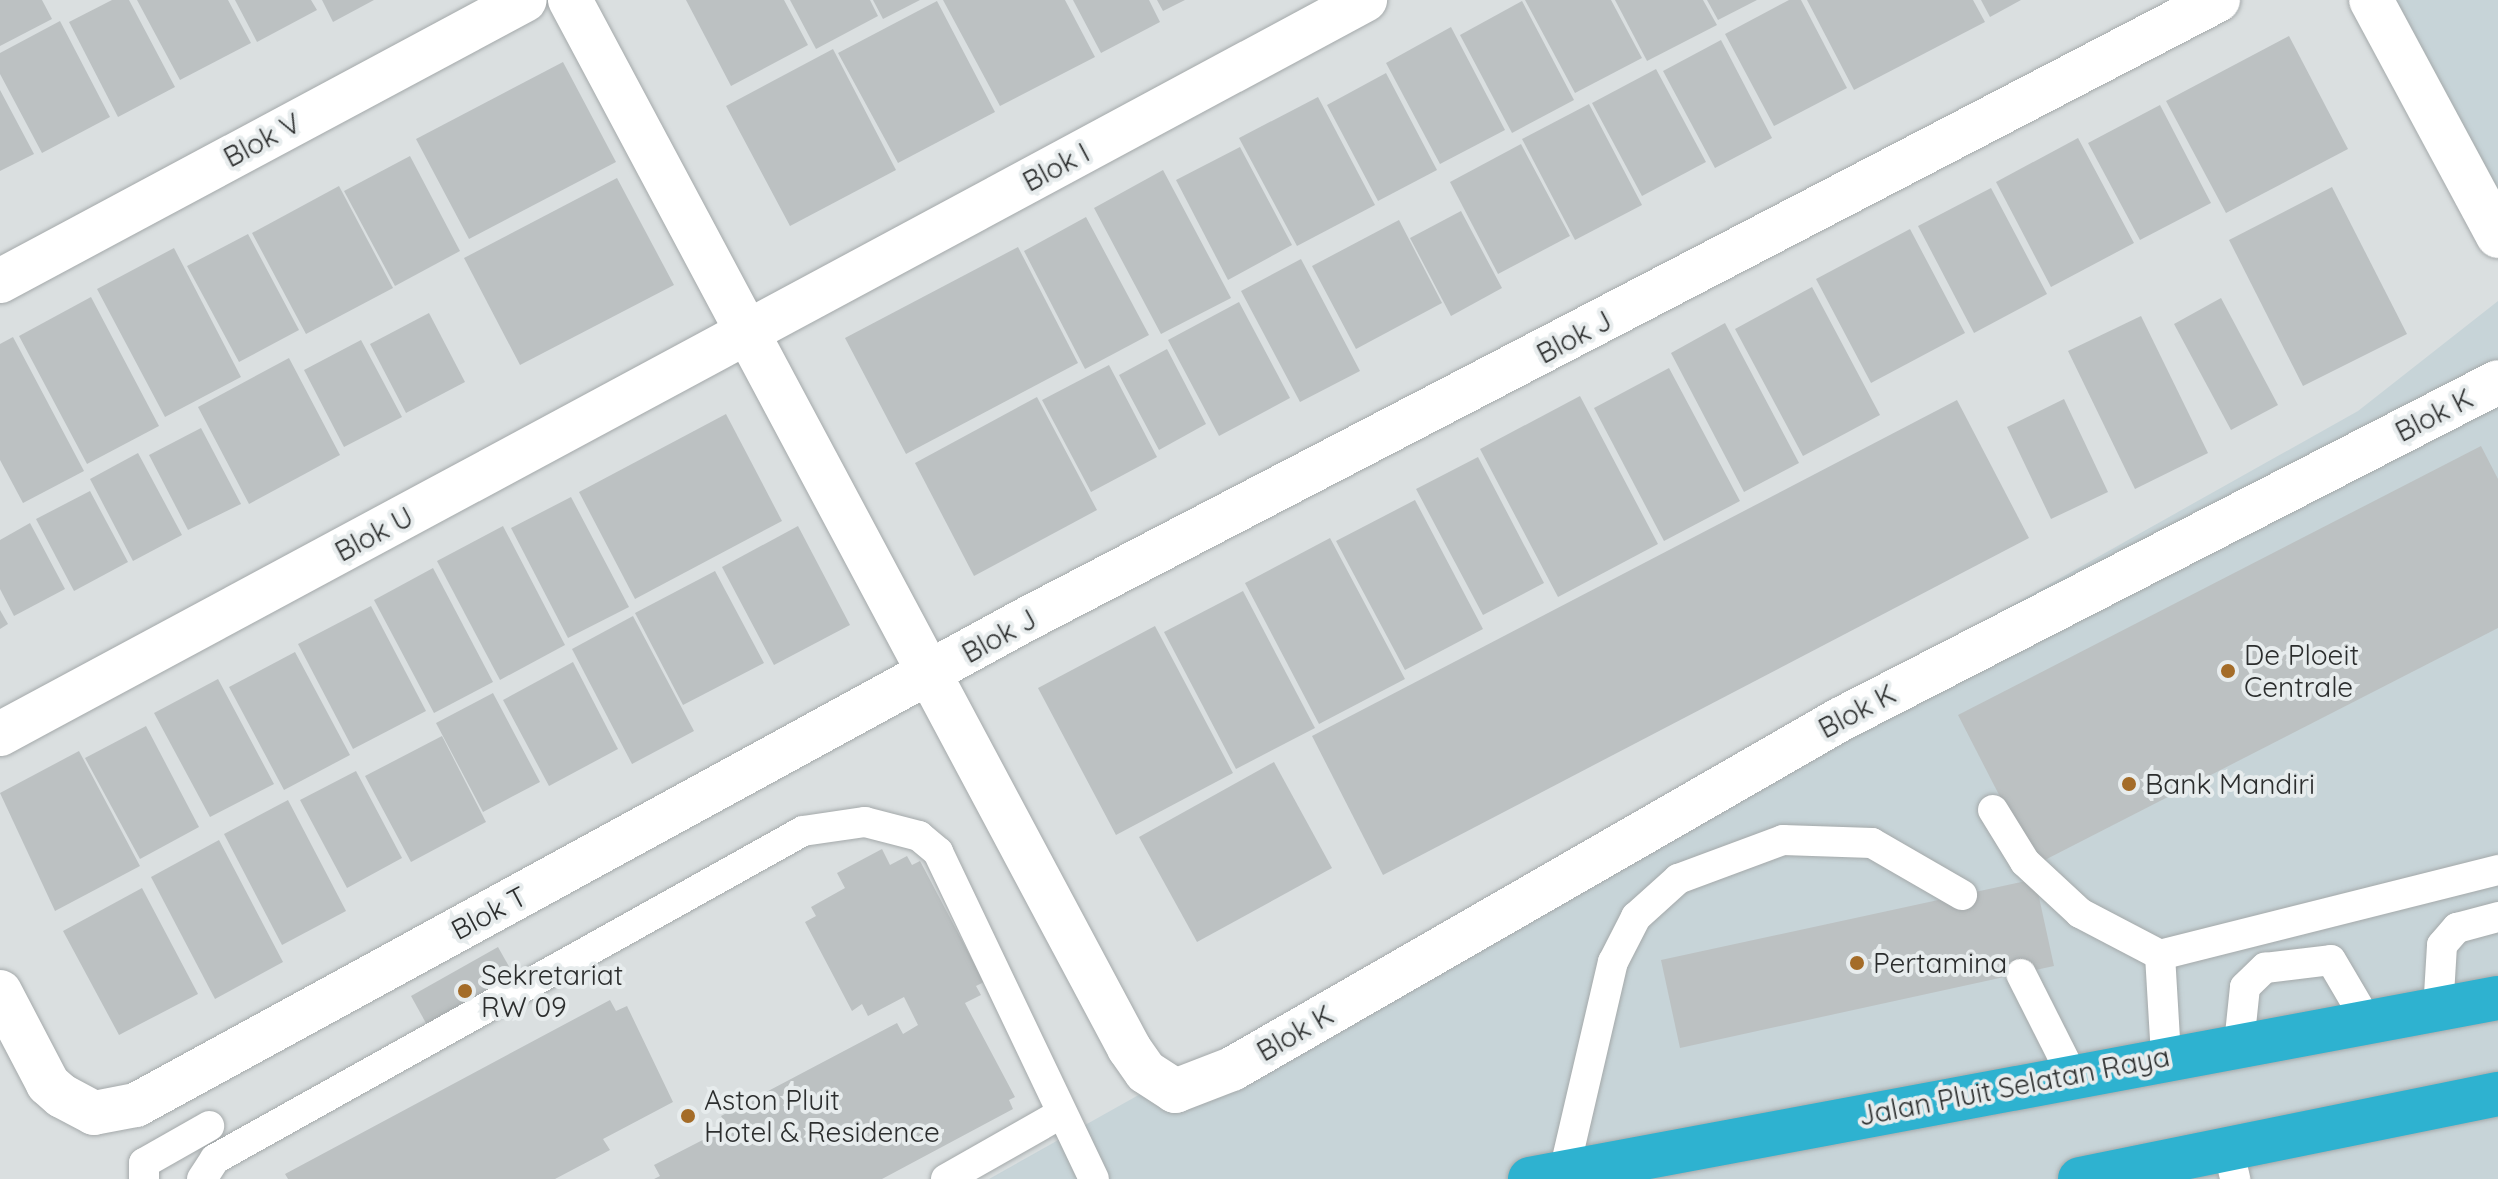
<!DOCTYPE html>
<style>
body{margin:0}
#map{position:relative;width:2498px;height:1179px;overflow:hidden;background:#dadfe0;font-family:Quicksand,sans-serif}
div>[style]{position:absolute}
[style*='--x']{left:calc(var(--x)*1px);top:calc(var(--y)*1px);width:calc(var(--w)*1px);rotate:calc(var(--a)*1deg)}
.built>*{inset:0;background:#c7d4d8}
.building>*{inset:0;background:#bcc1c2}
.roads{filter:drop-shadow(0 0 2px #a4a9aa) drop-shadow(0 0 2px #a4a9aa)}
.lane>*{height:30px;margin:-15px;padding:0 15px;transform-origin:15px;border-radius:15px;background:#fff}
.street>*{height:44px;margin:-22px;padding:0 22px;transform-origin:22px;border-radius:22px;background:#fff}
.highway>*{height:44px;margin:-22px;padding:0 22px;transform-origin:22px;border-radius:22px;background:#2eb2d0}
.dots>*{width:22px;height:22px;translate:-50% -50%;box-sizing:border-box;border:4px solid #e7eced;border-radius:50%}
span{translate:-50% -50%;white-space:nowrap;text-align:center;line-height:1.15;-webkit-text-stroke:8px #e7eced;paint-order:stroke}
.street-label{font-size:28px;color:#2c2e2e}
.poi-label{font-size:28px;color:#2c2e2e}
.left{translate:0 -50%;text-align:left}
</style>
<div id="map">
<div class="built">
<div style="clip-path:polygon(2361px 0,2498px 0,2498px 257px)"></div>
<div style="clip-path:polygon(2498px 301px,2498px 1179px,989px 1179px,2358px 411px)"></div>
</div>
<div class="building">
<div style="clip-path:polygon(0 0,42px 0,52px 19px,0 46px)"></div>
<div style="clip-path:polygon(112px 0,129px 0,175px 87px,118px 117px,69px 22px)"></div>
<div style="clip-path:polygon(137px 0,228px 0,251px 43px,180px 80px)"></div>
<div style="clip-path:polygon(235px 0,311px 0,317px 10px,257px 42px)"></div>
<div style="clip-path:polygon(322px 0,374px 0,333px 22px)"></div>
<div style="clip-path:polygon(686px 0,784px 0,808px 45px,731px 86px)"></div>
<div style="clip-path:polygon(790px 0,870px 0,878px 16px,816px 49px)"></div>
<div style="clip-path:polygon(873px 0,920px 0,883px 19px)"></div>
<div style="clip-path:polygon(943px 0,1065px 0,1095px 57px,1000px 106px)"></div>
<div style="clip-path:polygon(1073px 0,1149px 0,1160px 22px,1101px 53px)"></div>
<div style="clip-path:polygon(1157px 0,1185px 0,1163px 11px)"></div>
<div style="clip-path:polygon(1525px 0,1611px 0,1642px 58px,1575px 93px)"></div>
<div style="clip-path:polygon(1615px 0,1703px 0,1717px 25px,1647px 61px)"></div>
<div style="clip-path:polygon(1707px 0,1757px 0,1718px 20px)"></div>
<div style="clip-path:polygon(1789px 0,1801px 0,1847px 88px,1774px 126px,1725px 34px)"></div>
<div style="clip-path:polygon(1807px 0,1973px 0,1985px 22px,1854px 90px)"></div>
<div style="clip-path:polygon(1981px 0,2021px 0,1990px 17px)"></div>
<div style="clip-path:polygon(937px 1px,995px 112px,898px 163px,838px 53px)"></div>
<div style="clip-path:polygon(1522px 1px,1574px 100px,1512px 133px,1460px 35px)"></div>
<div style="clip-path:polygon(60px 21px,110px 117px,42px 153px,0 74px,0 53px)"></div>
<div style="clip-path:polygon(1451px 27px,1505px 130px,1440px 164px,1386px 63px)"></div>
<div style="clip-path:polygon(2289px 36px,2348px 149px,2226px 213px,2166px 101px)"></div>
<div style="clip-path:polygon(1721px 40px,1772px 138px,1715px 168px,1663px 71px)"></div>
<div style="clip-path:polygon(833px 49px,896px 170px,790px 226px,726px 106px)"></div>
<div style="clip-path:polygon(563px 62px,616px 162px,469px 239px,416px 139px)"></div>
<div style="clip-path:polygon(1656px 69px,1706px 162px,1642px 196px,1592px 103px)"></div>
<div style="clip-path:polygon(1386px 73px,1437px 170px,1378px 201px,1327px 105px)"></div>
<div style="clip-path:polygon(0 90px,34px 154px,0 171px)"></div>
<div style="clip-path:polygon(1318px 97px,1375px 205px,1297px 246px,1239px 138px)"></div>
<div style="clip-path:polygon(1589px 104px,1642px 205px,1575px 240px,1522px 139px)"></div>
<div style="clip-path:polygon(2160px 105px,2211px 203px,2140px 240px,2088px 143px)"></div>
<div style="clip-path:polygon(2078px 138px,2134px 243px,2051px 287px,1996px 182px)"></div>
<div style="clip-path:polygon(1521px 144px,1570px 236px,1498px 274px,1450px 182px)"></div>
<div style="clip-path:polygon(1240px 147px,1292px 245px,1228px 280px,1176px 180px)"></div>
<div style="clip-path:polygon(410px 156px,460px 251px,395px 286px,344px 191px)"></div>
<div style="clip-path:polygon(1163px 170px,1231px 298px,1161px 334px,1094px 208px)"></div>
<div style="clip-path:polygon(617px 178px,674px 285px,520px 365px,464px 258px)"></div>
<div style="clip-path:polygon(339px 186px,393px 288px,306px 334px,252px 233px)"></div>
<div style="clip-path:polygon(2332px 187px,2407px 334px,2303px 386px,2229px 240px)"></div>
<div style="clip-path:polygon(1991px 188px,2047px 294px,1974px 333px,1918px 226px)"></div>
<div style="clip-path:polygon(1461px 211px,1502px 288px,1451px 316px,1410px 238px)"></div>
<div style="clip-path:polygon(1086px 217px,1149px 335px,1085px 369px,1024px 251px)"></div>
<div style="clip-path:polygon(1399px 220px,1442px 303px,1356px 349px,1312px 266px)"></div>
<div style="clip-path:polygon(1910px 229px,1965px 333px,1871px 383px,1816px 279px)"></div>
<div style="clip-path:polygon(248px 234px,299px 330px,239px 362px,187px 266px)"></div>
<div style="clip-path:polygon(1018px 247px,1078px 363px,906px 454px,845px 338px)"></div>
<div style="clip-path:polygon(174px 248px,241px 377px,165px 417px,97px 289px)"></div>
<div style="clip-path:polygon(1301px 259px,1360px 371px,1300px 402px,1241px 291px)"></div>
<div style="clip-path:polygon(1812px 287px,1880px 415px,1803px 456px,1735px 329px)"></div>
<div style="clip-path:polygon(91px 297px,159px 426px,87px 464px,19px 336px)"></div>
<div style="clip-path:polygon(2221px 298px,2278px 405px,2231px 430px,2174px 324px)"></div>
<div style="clip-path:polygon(1239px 302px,1290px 398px,1219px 436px,1168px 340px)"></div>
<div style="clip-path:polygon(429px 313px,465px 382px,406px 413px,370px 344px)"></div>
<div style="clip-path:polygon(2141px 316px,2208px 453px,2135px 489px,2068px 351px)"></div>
<div style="clip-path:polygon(1725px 323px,1799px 463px,1744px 492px,1671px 353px)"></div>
<div style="clip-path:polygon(13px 337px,84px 471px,23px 503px,0 460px,0 344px)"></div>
<div style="clip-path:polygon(361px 340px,402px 417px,344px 447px,304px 370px)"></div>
<div style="clip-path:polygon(1167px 349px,1206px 424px,1159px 450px,1119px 375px)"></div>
<div style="clip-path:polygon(289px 358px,340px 455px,249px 504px,198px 407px)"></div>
<div style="clip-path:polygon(1109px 365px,1157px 457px,1091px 492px,1042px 400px)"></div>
<div style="clip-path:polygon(1669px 368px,1740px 501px,1664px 541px,1594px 408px)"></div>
<div style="clip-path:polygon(1580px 396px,1658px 544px,1558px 597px,1480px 449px)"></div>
<div style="clip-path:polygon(1037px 397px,1097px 510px,974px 576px,915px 463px)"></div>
<div style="clip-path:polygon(2064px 399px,2108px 492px,2051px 519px,2007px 427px)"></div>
<div style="clip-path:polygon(1957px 400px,2029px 538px,1383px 875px,1312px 736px)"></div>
<div style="clip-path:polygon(726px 414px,782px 521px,635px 599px,579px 492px)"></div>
<div style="clip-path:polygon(201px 428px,241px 504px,188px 530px,149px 455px)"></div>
<div style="clip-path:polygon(2481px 446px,2498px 479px,2498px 628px,2035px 865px,1958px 715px)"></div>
<div style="clip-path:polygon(138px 453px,182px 535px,133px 561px,90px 479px)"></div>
<div style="clip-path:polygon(1478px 457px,1544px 583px,1483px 615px,1416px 489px)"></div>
<div style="clip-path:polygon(90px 491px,128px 562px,74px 591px,36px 519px)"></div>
<div style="clip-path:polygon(571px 497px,629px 607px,568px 638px,511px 528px)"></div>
<div style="clip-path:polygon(1415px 500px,1483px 629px,1405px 670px,1336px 541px)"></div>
<div style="clip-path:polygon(30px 523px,65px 589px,14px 616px,0 589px,0 540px)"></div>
<div style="clip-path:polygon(503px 526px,565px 645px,500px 680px,437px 561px)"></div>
<div style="clip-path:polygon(798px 526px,850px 625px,774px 665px,722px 567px)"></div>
<div style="clip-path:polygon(1330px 538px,1405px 679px,1319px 724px,1245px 583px)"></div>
<div style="clip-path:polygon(433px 568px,493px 682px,434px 713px,374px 600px)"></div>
<div style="clip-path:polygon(715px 571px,764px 663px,683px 705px,635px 613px)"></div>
<div style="clip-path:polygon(1243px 591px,1315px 728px,1236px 769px,1164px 632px)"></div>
<div style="clip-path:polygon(371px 606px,426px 711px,353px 749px,298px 644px)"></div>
<div style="clip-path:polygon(0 610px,8px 624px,0 629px)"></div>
<div style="clip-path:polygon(633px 616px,694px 731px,632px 764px,572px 649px)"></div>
<div style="clip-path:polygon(1155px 626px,1233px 773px,1116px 835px,1038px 688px)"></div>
<div style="clip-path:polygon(295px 652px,350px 755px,284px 790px,229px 687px)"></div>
<div style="clip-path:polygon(573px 662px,618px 749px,549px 786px,503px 700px)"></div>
<div style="clip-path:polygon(218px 679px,274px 784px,210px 817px,154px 713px)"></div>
<div style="clip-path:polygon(493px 693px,540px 782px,483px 812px,436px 723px)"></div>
<div style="clip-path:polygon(146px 726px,199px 827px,140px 859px,85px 758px)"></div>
<div style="clip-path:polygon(442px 736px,486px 822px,411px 862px,365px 776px)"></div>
<div style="clip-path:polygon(79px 751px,140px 866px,55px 911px,0 793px)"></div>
<div style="clip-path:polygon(1274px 762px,1332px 868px,1197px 942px,1139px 837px)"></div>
<div style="clip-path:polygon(356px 771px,402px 858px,347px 888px,300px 800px)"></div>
<div style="clip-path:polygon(288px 800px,346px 911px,282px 945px,224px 834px)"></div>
<div style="clip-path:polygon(219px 840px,283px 962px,215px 999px,151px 877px)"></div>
<div style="clip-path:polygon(882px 849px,890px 865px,907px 856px,912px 865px,920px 861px,984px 982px,976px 986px,981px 995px,965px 1003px,1015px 1097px,1009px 1100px,1013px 1109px,882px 1179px,654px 1179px,660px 1176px,654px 1165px,728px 1127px,721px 1116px,897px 1023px,903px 1034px,918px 1025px,904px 997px,868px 1016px,862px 1004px,852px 1011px,805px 922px,816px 916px,811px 907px,845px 888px,837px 873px)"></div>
<div style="clip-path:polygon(2035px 879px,2054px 966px,1680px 1048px,1661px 960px)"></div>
<div style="clip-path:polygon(142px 888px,198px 994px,119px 1035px,63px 931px)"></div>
<div style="clip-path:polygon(498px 947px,520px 986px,432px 1034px,411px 996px)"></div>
<div style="clip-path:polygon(610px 1000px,616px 1011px,627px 1006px,673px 1102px,603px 1139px,610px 1150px,555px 1179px,288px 1179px,285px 1174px)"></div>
</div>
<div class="roads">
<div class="lane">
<div style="--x:1993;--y:810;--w:61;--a:58.4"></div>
<div style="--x:2025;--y:862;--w:75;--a:42.8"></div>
<div style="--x:2080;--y:913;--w:90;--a:27.7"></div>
<div style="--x:2160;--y:955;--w:349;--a:-14.1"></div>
<div style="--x:2160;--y:955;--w:102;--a:86.6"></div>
<div style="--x:2021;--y:974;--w:113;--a:63.2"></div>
<div style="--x:2438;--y:1011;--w:66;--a:-86.5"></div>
<div style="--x:2442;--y:945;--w:23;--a:-49"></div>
<div style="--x:2457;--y:928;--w:42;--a:-15"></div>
<div style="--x:2239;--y:1044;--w:57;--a:-84"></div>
<div style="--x:2245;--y:987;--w:28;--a:-44"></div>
<div style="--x:2265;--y:968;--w:66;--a:-6.9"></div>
<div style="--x:2331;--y:960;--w:73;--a:59.6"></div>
<div style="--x:2229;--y:1152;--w:28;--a:77"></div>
<div style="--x:1564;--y:1172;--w:216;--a:-76.9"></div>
<div style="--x:1613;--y:962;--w:51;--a:-62.9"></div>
<div style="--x:1636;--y:917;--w:57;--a:-42.1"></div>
<div style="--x:1678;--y:879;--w:112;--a:-20.4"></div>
<div style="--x:1783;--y:840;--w:89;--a:1.9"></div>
<div style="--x:1872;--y:843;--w:104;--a:30"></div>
<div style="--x:144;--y:1179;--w:16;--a:-90"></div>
<div style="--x:144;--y:1163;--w:75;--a:-29.6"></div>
<div style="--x:202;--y:1179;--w:24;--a:-57"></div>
<div style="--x:215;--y:1159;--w:673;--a:-29.15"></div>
<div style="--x:803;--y:831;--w:63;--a:-8.3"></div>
<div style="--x:865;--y:822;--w:56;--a:14.5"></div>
<div style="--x:919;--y:836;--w:25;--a:40"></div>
<div style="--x:938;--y:852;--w:362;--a:64.5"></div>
<div style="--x:946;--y:1179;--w:133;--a:-29.6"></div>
</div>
<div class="street">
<div style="--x:570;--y:0;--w:1188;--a:61.92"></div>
<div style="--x:1129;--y:1048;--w:29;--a:55"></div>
<div style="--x:1146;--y:1072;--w:35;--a:33"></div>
<div style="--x:1175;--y:1091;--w:61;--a:-21.1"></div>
<div style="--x:1232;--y:1069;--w:702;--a:-29.89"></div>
<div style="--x:1841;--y:719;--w:738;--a:-27.15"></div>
<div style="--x:2371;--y:0;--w:268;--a:61.7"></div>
<div style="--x:0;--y:281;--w:595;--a:-28.16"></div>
<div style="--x:0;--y:734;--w:1550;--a:-28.27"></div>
<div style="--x:0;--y:992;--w:104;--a:62.4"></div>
<div style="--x:48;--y:1084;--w:18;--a:41"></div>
<div style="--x:62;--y:1096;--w:36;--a:28"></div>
<div style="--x:94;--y:1113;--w:43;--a:-10.8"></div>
<div style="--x:136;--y:1105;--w:1008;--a:-28.62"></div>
<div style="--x:1021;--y:622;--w:1349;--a:-27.46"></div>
</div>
<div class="highway">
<div style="--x:1530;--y:1179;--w:985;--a:-10.59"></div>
<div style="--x:2080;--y:1179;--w:427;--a:-11.5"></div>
</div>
</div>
<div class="dots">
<div style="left:2228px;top:671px;background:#a46c28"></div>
<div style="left:2129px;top:784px;background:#a46c28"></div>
<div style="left:1857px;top:963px;background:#a46c28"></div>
<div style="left:465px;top:991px;background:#a46c28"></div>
<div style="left:688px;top:1116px;background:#a46c28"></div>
</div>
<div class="street-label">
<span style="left:262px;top:140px;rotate:-28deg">Blok V</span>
<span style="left:1056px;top:167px;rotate:-28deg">Blok I</span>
<span style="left:1574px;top:337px;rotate:-28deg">Blok J</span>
<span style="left:2434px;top:415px;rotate:-27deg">Blok K</span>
<span style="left:374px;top:534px;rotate:-28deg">Blok U</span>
<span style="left:999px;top:636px;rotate:-29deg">Blok J</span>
<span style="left:1857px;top:711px;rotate:-28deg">Blok K</span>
<span style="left:489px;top:913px;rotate:-28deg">Blok T</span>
<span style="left:1295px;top:1033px;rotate:-30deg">Blok K</span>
<span style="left:2014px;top:1086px;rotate:-11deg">Jalan Pluit Selatan Raya</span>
</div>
<div class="poi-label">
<span class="left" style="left:2244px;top:671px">De Ploeit<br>Centrale</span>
<span class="left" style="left:2145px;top:784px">Bank Mandiri</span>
<span class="left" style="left:1873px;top:963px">Pertamina</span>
<span class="left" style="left:481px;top:991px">Sekretariat<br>RW 09</span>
<span class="left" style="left:704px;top:1116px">Aston Pluit<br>Hotel &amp; Residence</span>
</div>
</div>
